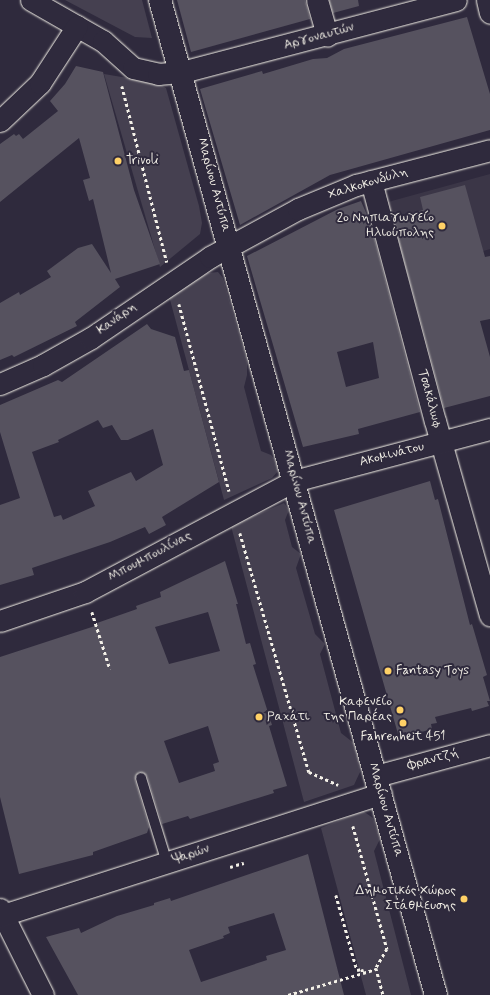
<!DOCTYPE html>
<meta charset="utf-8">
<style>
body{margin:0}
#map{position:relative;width:490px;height:995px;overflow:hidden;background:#2f2a3d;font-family:Mynerve,sans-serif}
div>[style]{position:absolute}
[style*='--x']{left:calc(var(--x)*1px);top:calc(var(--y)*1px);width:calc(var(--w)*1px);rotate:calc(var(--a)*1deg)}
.built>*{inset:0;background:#3b3647}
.green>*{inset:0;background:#454050}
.building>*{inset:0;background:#56525f}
.path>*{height:2.5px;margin-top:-1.25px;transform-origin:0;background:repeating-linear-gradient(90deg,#f4f1e8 0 3px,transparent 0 6px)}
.roads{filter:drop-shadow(0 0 1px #f4f1e8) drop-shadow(0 0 1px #f4f1e8)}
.lane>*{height:10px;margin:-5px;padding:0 5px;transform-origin:5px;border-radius:5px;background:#2f2a3d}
.street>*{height:21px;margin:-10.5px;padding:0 10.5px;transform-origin:10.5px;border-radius:10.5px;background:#2f2a3d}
.secondary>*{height:22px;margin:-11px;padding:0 11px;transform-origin:11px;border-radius:11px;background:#2f2a3d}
.dots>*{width:11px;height:11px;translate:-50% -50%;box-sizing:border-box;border:2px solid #2f2a3d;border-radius:50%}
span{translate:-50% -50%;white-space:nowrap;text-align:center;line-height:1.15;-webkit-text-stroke:4px #2f2a3d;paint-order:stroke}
.street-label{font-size:13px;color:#f4f1e8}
.poi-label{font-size:13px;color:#f4f1e8}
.left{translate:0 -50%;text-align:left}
.right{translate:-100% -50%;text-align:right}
</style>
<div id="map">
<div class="built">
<div style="clip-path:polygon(490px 174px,490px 249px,453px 260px,411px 288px,388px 202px)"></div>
</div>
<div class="green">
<div style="clip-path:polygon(65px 0,142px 0,152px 38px,135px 37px)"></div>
<div style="clip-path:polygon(104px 74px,157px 83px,166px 88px,199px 206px,202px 223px,200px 234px,160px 267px)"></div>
<div style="clip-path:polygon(218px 272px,223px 278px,247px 361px,247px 375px,244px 387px,261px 451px,271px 455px,277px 462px,278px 471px,272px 478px,224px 500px,169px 296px,208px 273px)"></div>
<div style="clip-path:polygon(284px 503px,289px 510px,285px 520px,292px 547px,301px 554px,296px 568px,315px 634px,325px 644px,320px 654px,341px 733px,355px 744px,360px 772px,354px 785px,304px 802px,231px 526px)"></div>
<div style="clip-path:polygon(363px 811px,373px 818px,380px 839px,374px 851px,411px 995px,366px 995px,321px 828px)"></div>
</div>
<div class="building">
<div style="clip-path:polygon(177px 0,305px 0,310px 19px,191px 52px)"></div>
<div style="clip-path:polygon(329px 0,358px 0,359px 6px,333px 13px)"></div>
<div style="clip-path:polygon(467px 17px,490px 94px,490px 130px,330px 175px,240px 225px,200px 89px,262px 71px,263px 74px,313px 59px,327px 58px,344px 49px)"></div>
<div style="clip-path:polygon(76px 66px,103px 72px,134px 190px,160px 264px,115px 279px,120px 287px,75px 322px,77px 326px,14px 357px,12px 355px,0 360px,0 303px,19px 292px,20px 295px,51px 277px,47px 271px,78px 248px,92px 244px,111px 273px,93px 199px,89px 201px,83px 180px,90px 178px,79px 138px,0 202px,0 144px,14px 134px,16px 136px,19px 134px,23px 139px,58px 111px,50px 101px,65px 84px)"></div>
<div style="clip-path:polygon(465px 185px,485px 257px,490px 256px,490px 319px,480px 321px,490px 357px,490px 396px,444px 408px,393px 218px,423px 210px,420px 197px)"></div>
<div style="clip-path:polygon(evenodd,361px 201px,370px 222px,420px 412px,358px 429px,359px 434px,303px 447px,247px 256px,338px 209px,361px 201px,373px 342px,379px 378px,346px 387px,337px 352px,373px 342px)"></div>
<div style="clip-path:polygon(evenodd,147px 324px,151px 329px,175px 337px,184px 371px,189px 370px,219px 482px,162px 517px,166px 525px,149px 534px,145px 527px,110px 542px,32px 568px,34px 575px,0 585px,0 505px,20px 498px,0 432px,0 405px,58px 380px,62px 382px,147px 324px,98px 420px,103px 428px,112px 425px,121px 440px,128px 440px,153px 429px,163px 465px,136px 481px,131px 472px,88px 491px,95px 506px,63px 520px,61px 515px,54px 517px,32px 452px,59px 442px,58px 440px,98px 420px)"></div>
<div style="clip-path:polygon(430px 481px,435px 500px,438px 499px,470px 625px,472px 624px,487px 675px,483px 677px,490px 701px,487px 701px,489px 706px,472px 711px,471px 708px,435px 717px,437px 723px,431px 724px,432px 729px,407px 736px,406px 732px,398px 734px,334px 510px)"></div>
<div style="clip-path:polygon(evenodd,225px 561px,238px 604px,236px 604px,246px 644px,250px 643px,256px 664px,253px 665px,272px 725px,269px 726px,287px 786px,273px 790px,274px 793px,190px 819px,188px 816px,162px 824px,147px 776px,139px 772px,135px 780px,149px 827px,147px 833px,93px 852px,93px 855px,19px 874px,0 797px,0 657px,98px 625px,97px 623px,137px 609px,136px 606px,161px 597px,160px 592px,225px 561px,208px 612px,220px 651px,169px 664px,155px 627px,208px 612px,225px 561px,208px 726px,219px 762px,213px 764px,215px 771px,179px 783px,164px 741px,208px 726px)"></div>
<div style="clip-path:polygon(evenodd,308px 854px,344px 995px,78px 995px,46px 937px,79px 928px,81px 933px,117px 916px,154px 905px,154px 903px,170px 898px,171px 901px,308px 854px,274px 913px,286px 950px,266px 956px,267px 960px,201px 982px,189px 950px,224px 938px,223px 936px,230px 933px,228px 927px,274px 913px)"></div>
</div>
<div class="path">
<div style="--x:122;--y:86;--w:182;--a:75.7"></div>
<div style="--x:179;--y:304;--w:194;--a:75"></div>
<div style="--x:240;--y:533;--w:249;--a:73.9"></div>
<div style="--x:309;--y:772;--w:32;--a:24"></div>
<div style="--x:92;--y:612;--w:60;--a:72.5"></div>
<div style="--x:353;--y:826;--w:128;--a:74.5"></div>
<div style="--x:387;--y:949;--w:22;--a:120"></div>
<div style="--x:376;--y:968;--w:28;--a:75"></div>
<div style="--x:236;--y:865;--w:8;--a:-14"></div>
<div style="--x:230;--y:867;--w:3;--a:-18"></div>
<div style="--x:336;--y:895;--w:78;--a:74.4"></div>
<div style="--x:357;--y:970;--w:5;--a:-11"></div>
<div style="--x:362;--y:969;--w:4;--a:76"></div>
<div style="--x:363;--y:973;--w:14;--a:-17"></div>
<div style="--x:288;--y:995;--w:78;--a:-16.3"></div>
</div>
<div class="roads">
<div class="lane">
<div style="--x:141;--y:778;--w:89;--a:73"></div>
</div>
<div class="street">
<div style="--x:31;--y:0;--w:83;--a:29.7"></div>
<div style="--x:103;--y:41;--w:40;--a:42"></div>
<div style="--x:133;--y:68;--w:26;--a:13"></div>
<div style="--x:158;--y:74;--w:24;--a:-5"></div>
<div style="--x:182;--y:72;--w:283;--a:-14.7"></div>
<div style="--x:317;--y:0;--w:37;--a:74"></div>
<div style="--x:487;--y:0;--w:13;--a:77"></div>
<div style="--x:0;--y:121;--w:55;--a:-43.5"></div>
<div style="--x:40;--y:83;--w:68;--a:-57"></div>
<div style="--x:371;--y:181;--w:248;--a:75.1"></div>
<div style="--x:435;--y:421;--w:202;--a:74.2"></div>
<div style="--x:0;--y:384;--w:47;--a:-23.8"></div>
<div style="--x:43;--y:365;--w:55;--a:-29.4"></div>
<div style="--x:91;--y:338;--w:144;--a:-34.2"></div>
<div style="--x:210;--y:257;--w:100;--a:-28.6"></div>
<div style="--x:298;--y:209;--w:63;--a:-22.5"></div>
<div style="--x:356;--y:185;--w:138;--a:-14.6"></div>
<div style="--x:0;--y:621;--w:90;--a:-18.8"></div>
<div style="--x:85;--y:592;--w:237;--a:-28"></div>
<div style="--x:294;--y:481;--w:203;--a:-14.9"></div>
<div style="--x:376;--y:776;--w:118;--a:-15.2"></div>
<div style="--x:0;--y:909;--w:96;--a:63.4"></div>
<div style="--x:0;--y:916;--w:400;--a:-17.8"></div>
</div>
<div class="secondary">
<div style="--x:160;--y:0;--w:1033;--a:74.5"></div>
</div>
</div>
<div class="dots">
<div style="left:118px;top:161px;background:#ffd166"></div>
<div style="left:442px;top:226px;background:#ffd166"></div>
<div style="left:388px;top:671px;background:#ffd166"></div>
<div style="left:400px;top:710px;background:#ffd166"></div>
<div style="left:259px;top:717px;background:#ffd166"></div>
<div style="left:403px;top:723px;background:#ffd166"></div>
<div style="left:464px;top:899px;background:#ffd166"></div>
</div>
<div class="street-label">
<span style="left:319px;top:37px;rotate:-15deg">Αργοναυτών</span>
<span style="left:368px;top:184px;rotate:-17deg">Χαλκοκονδύλη</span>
<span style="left:213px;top:185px;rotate:75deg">Μαρίνου Αντύπα</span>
<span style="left:117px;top:319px;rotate:-36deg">Κανάρη</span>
<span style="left:429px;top:399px;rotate:75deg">Τσακάλωφ</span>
<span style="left:392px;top:455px;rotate:-14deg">Ακομινάτου</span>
<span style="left:299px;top:497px;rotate:75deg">Μαρίνου Αντύπα</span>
<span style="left:150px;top:557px;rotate:-28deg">Μπουμπουλίνας</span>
<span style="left:433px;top:760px;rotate:-15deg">Φραντζή</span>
<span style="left:385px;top:810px;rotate:74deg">Μαρίνου Αντύπα</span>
<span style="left:191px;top:855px;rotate:-18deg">Ψαρών</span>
</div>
<div class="poi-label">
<span class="left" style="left:126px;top:161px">Trivoli</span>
<span class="right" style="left:434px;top:226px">2ο Νηπιαγωγείο<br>Ηλιούπολης</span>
<span class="left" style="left:396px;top:671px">Fantasy Toys</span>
<span class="right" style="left:392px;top:710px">Καφενείο<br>της Παρέας</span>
<span class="left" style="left:267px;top:717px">Ραχάτι</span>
<span style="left:403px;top:737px">Fahrenheit 451</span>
<span class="right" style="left:456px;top:899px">Δημοτικός Χώρος<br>Στάθμευσης</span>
</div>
</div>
